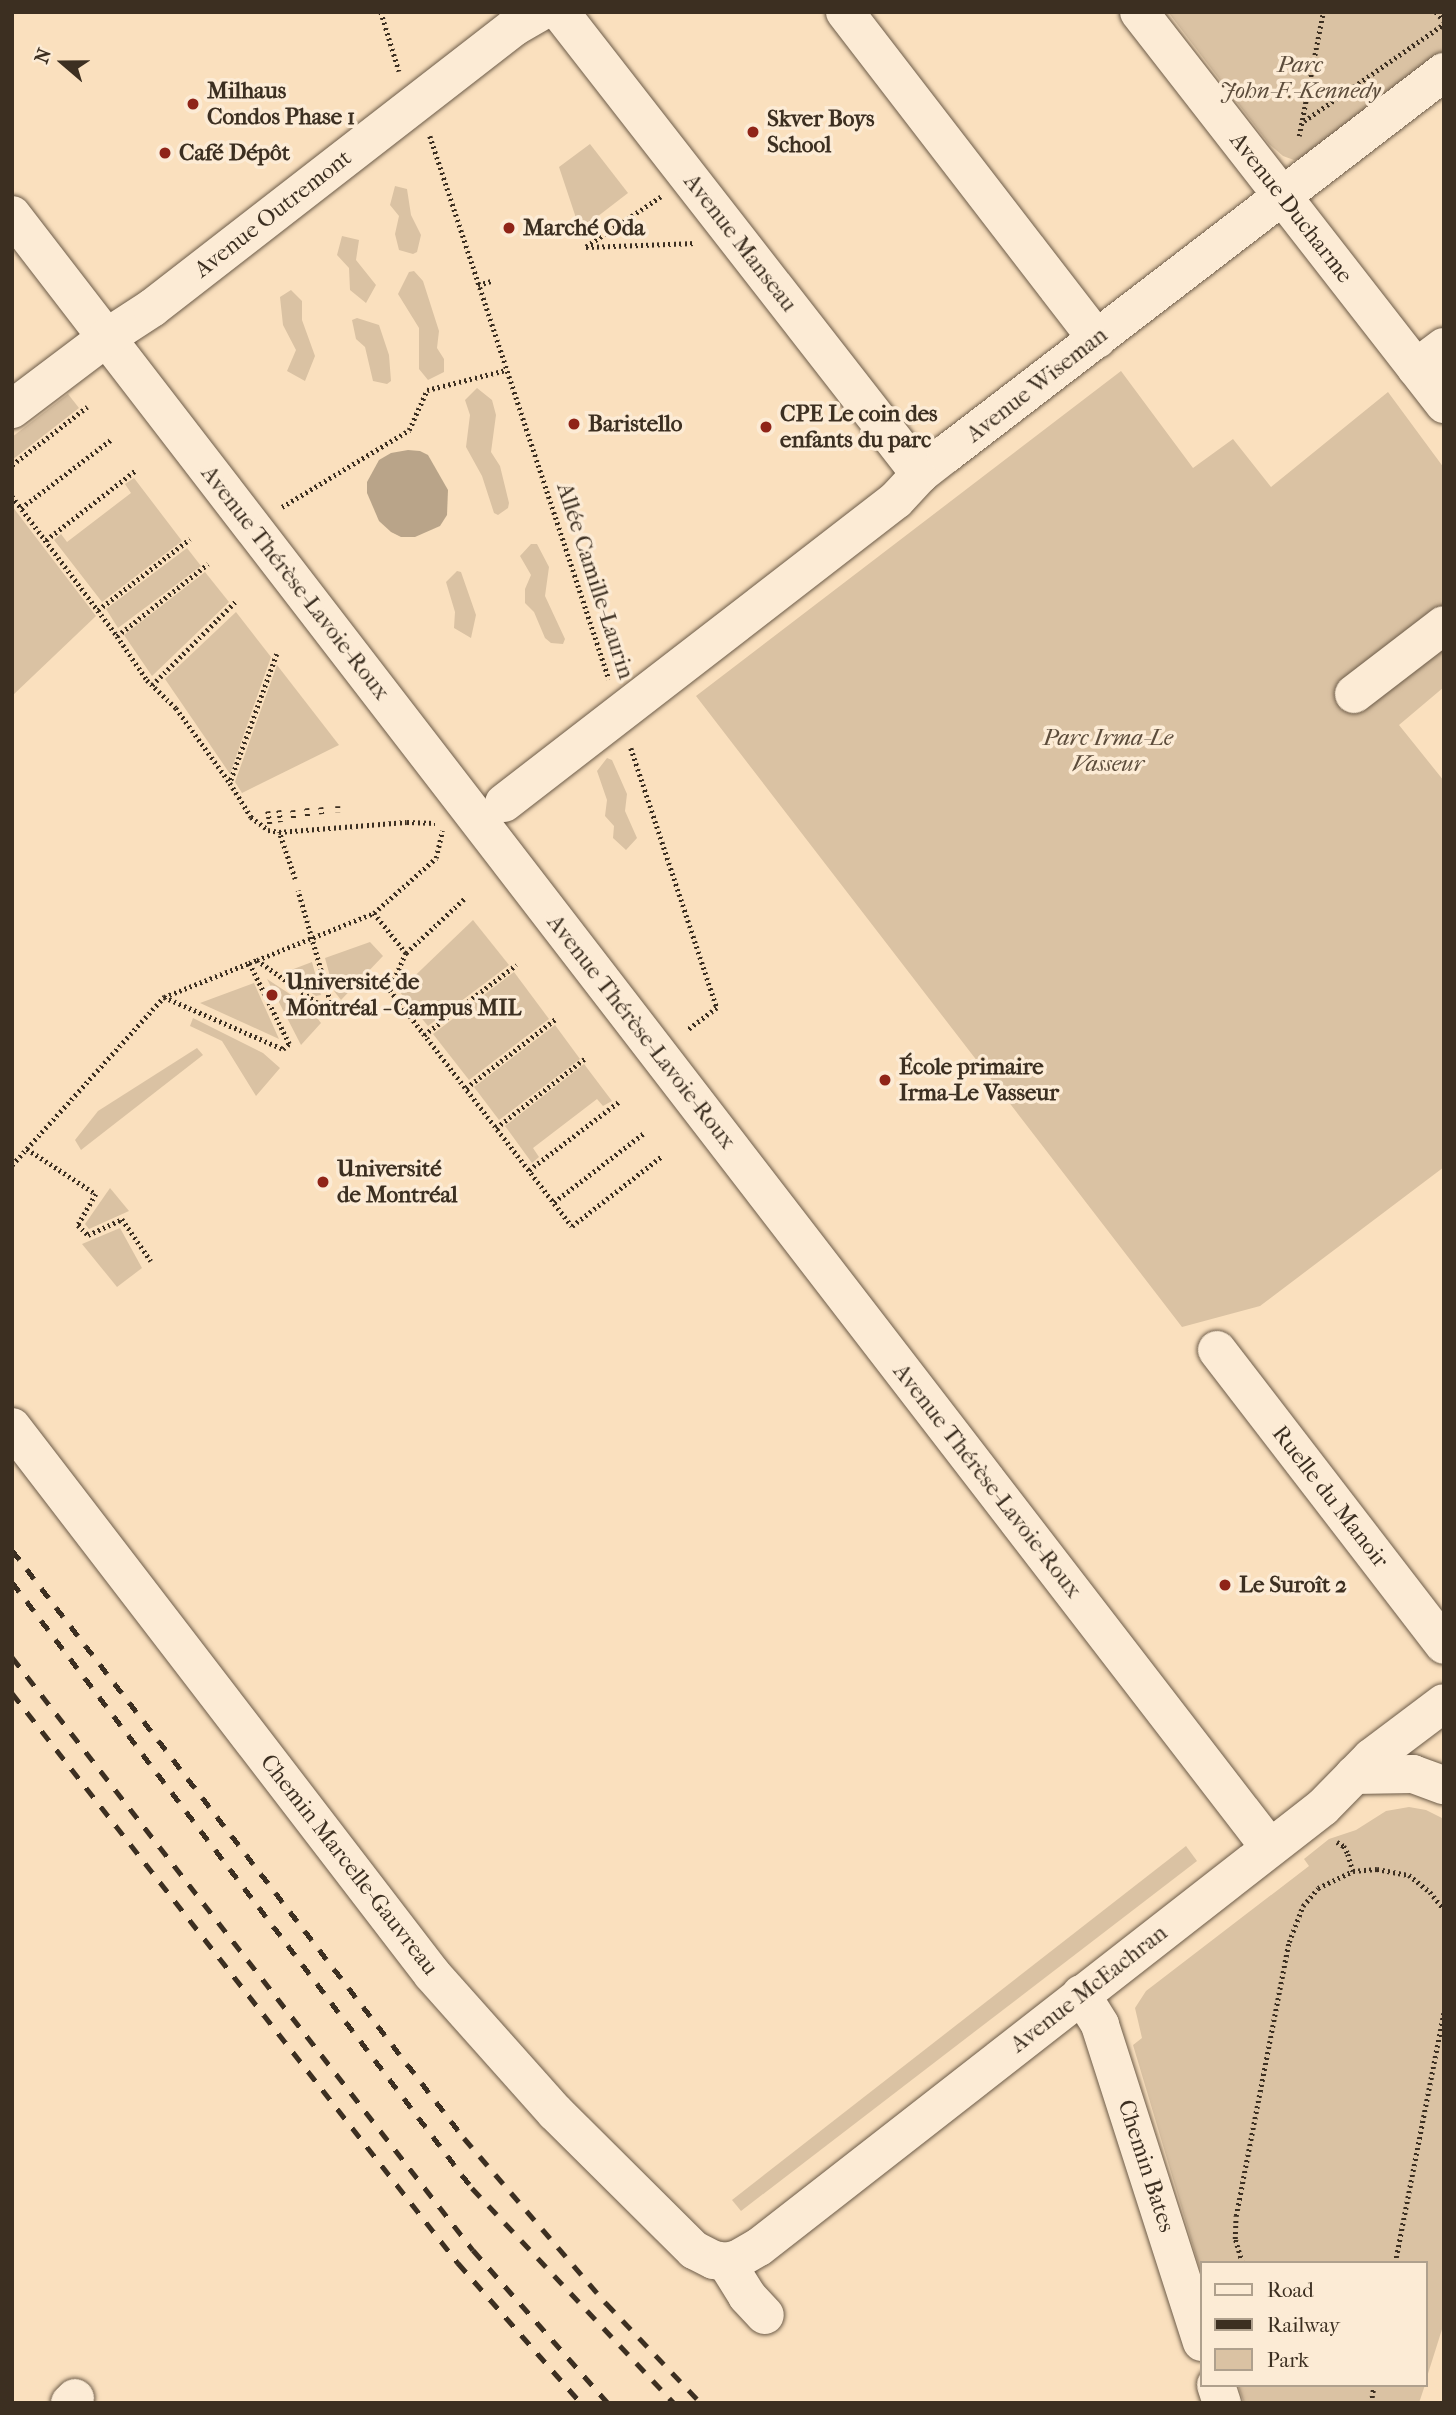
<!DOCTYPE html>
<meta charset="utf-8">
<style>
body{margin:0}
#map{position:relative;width:1456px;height:2415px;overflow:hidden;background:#fae0be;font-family:"IM FELL French Canon",serif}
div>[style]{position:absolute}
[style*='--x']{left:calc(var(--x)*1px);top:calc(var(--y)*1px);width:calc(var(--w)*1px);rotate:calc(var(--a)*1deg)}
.green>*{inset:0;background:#dac2a3}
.water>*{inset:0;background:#b9a489}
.path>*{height:4.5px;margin-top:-2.25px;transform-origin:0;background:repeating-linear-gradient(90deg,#3c2f21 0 2px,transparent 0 5.5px)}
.roads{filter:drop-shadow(0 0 2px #6c5b48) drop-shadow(0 0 2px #6c5b48)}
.minor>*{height:38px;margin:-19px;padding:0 19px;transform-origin:19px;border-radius:19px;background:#fcebd5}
.rail>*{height:5px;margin-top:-2.5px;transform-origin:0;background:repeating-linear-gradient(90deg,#3c2f21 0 12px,transparent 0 24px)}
.dots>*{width:19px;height:19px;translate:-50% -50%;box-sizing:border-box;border:4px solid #fcebd5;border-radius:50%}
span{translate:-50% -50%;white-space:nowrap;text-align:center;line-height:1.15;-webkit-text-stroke:7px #fcebd5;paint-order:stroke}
.park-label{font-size:23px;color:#5c4c3b;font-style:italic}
.poi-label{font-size:23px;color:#3c2f21;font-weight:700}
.left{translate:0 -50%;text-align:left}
.street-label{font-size:23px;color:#3c2f21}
.frame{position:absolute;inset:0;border:14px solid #3c2f21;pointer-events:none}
.legend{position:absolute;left:1200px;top:2261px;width:228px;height:126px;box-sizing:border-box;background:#fcebd5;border:2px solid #afa08d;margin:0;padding:9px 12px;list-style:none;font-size:21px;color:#3c2f21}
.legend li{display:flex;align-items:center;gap:14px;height:35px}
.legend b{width:35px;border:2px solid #afa08d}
.north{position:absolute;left:28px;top:28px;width:70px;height:70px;-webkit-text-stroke:5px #fcebd5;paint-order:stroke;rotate:290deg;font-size:19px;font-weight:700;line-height:28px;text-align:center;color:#3c2f21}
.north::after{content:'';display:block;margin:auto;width:24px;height:32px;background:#3c2f21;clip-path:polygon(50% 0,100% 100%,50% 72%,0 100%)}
</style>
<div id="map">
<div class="green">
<div style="clip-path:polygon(1168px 12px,1444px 12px,1444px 51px,1304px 158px,1294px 160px,1283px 156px,1269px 144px)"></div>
<div style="clip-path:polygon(590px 144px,628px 193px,580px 230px,559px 167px)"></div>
<div style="clip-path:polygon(395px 186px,407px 189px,411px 215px,421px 235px,417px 252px,413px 254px,399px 250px,395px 234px,399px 216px,390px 205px)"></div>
<div style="clip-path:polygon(342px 236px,359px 240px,356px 260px,376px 285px,366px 303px,350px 290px,349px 268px,337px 255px)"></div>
<div style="clip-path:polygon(414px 271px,423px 281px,439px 331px,437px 348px,444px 359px,444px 372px,428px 380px,419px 369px,419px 328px,398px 294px,409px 272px)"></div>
<div style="clip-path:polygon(291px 290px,302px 301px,302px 320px,315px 356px,305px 381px,287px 371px,296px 350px,283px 325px,280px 297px)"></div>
<div style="clip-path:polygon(357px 318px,379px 325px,389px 355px,391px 381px,387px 384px,373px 381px,365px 347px,356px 339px,352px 320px)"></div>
<div style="clip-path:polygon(1121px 371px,1193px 468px,1233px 439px,1271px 487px,1388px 392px,1444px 468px,1444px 687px,1399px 725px,1444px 781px,1444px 1167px,1260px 1306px,1182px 1327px,696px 696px)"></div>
<div style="clip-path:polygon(477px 388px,492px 400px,496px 415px,491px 452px,500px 466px,509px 503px,508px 508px,498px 515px,494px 513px,482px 476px,466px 447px,470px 415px,465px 400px)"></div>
<div style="clip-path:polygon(68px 394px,79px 408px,12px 460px,12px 437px)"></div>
<div style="clip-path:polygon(134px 478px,182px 541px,102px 602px,54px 540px,61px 534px,67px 542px,131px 493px,125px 484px)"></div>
<div style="clip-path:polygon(12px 506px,96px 616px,12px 696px)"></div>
<div style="clip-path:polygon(531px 544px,537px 544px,549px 567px,545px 596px,565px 639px,563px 644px,551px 643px,545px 638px,534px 612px,525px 603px,525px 589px,531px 575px,520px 556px)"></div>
<div style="clip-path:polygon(187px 548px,201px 566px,118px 628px,106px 609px)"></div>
<div style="clip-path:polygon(457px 571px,461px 572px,476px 615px,471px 638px,454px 628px,455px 612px,446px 582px)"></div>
<div style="clip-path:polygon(205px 572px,229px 602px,152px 676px,124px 635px)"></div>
<div style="clip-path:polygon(236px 612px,271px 657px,230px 774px,165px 679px)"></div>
<div style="clip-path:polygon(277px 665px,339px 745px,242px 793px,235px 782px)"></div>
<div style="clip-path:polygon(607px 758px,612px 760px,627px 794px,625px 811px,637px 838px,626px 850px,613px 838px,614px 826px,605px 816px,607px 800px,597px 771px)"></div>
<div style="clip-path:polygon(473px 920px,509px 965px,428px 1026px,399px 991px)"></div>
<div style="clip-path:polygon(370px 942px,383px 956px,341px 1000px,334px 991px,325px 958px)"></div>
<div style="clip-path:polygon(312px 962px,321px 995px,316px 996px,283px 973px)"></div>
<div style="clip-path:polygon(514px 972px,549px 1019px,469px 1080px,433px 1034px)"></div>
<div style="clip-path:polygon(267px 979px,308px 1006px,321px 1023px,301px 1045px)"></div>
<div style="clip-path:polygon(254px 983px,279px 1039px,200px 1003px)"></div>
<div style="clip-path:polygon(193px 1018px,263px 1053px,280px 1068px,256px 1096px,222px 1041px,190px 1026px)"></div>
<div style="clip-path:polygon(555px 1025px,580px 1059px,499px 1120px,474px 1087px)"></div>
<div style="clip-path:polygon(197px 1048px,203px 1055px,81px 1150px,75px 1140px,98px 1111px)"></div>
<div style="clip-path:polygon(584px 1064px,612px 1101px,603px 1106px,597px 1099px,533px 1148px,539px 1157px,532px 1163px,505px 1126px)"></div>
<div style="clip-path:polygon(110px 1188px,129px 1211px,89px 1229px,85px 1224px)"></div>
<div style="clip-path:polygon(120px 1228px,142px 1268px,117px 1287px,82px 1244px)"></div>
<div style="clip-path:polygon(1409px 1807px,1426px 1810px,1444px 1819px,1444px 2323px,1426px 2380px,1426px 2263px,1202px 2263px,1202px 2276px,1133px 2045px,1142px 2038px,1135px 2008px,1146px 1991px,1309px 1866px,1304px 1859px,1329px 1839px,1356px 1830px,1386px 1811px)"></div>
<div style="clip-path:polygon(1186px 1846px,1197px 1861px,741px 2211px,732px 2200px)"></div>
<div style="clip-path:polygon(1238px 2385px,1425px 2385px,1419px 2403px,1244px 2403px)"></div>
</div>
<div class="water">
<div style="clip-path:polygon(408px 450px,420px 451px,428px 455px,448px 490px,447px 515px,440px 526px,415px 537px,401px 537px,391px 532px,379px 521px,367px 493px,367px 482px,379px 460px,391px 453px)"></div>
</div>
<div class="path">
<div style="--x:381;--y:12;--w:62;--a:73"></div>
<div style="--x:1436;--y:12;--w:12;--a:48"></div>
<div style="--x:1304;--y:121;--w:170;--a:-34.7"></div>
<div style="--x:430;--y:136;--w:572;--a:71.76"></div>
<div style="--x:1299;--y:136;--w:126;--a:-79"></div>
<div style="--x:661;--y:197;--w:90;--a:146.3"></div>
<div style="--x:586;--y:247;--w:110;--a:-2.1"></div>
<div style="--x:478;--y:285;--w:14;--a:-17"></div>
<div style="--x:12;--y:465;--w:95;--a:-37.7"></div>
<div style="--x:12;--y:496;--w:175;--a:53.1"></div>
<div style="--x:117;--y:636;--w:53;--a:55.7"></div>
<div style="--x:147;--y:680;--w:40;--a:44"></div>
<div style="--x:176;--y:708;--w:92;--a:54.2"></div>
<div style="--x:282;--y:507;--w:149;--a:-31.2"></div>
<div style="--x:409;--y:430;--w:44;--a:-65.8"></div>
<div style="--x:427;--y:390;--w:81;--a:-14.2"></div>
<div style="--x:21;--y:508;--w:114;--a:-37.2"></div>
<div style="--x:46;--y:540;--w:114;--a:-37.9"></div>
<div style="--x:98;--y:610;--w:116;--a:-37.7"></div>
<div style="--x:117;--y:636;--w:116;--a:-38.4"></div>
<div style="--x:277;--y:654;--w:137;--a:110"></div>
<div style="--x:230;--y:783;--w:40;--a:58"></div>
<div style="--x:251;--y:817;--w:21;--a:37"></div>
<div style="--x:268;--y:830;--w:11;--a:10"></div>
<div style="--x:152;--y:685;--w:119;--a:-45"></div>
<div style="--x:631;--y:748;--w:274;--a:71.7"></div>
<div style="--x:717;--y:1008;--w:36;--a:143"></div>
<div style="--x:338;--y:806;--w:6;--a:90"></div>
<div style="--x:321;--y:807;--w:7;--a:82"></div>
<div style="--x:307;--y:808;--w:9;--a:84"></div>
<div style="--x:279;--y:810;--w:12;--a:81"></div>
<div style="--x:293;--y:810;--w:10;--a:84"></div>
<div style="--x:268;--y:811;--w:13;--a:81"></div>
<div style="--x:295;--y:879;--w:50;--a:-108.8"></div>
<div style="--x:279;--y:832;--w:128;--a:-4.5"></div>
<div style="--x:407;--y:822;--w:28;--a:2"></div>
<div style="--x:374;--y:913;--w:51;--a:51.3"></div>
<div style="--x:406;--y:953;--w:40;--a:113.4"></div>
<div style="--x:390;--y:990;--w:298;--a:52.4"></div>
<div style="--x:572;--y:1226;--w:114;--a:-37.9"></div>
<div style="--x:406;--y:953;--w:82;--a:-43"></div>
<div style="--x:257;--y:960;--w:126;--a:-21.9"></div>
<div style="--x:374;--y:913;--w:83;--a:-41.6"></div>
<div style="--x:436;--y:858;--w:28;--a:-77"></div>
<div style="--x:164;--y:997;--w:130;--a:23.6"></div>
<div style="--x:283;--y:1049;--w:8;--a:-40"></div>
<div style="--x:289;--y:1044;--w:90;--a:-116.3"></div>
<div style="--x:249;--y:963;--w:9;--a:-21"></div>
<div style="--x:257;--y:960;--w:83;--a:35.2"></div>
<div style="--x:325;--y:1008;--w:8;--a:-50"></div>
<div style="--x:330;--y:1002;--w:116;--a:-106.1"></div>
<div style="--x:424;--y:1035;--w:116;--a:-37.3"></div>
<div style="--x:466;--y:1088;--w:115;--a:-37.6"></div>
<div style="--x:496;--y:1128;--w:115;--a:-38"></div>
<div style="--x:27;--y:1149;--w:82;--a:33.1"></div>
<div style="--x:96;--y:1194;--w:36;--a:120"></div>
<div style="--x:78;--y:1225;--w:14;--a:45"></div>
<div style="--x:88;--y:1235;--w:38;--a:-25"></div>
<div style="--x:122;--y:1219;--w:51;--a:55.4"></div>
<div style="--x:12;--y:1165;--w:227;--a:-47.9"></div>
<div style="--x:164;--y:997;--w:92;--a:-21.8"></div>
<div style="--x:529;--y:1170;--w:114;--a:-37.2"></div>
<div style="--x:554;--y:1202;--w:113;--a:-37.5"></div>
<div style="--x:1337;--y:1842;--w:8;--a:30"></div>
<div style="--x:1344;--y:1846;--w:9;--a:63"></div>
<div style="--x:1348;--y:1854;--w:18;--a:74"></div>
<div style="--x:1353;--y:1871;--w:24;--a:-5"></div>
<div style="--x:1377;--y:1869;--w:33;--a:11"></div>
<div style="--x:1409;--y:1875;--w:27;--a:39"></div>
<div style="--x:1430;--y:1892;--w:22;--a:51"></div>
<div style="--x:1242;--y:2263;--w:25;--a:-106"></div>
<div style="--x:1235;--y:2239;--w:23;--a:-88"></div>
<div style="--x:1236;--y:2216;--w:279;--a:-79.1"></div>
<div style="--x:1289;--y:1942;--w:39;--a:-69"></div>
<div style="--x:1303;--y:1906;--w:23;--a:-50"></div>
<div style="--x:1318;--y:1888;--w:39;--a:-26"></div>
<div style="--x:1395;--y:2263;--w:256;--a:-79"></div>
<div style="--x:1371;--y:2403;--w:18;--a:-81"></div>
</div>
<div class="roads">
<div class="minor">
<div style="--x:560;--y:12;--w:586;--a:52.07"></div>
<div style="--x:845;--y:12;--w:413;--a:52.4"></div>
<div style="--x:1139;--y:12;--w:497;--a:52.1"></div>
<div style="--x:12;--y:215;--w:2061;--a:52.39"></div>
<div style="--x:1416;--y:368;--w:35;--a:-37"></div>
<div style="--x:12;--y:409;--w:118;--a:-37.1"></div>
<div style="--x:106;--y:338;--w:55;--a:-33.1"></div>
<div style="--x:152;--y:308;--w:458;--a:-37.8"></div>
<div style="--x:514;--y:27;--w:30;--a:-30"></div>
<div style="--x:1354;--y:694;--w:113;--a:-37.5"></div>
<div style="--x:504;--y:803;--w:495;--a:-37.7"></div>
<div style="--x:896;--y:500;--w:35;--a:-47"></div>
<div style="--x:920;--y:474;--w:33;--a:-38"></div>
<div style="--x:946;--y:454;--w:628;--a:-37.49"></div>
<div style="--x:1217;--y:1350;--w:372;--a:52.4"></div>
<div style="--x:12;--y:1427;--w:690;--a:52.48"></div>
<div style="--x:432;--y:1974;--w:185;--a:48.3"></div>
<div style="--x:555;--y:2112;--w:196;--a:44.8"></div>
<div style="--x:694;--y:2250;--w:22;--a:27"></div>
<div style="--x:714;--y:2260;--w:12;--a:9"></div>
<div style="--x:726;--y:2262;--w:12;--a:-14"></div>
<div style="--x:738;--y:2259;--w:24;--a:-30"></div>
<div style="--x:759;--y:2247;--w:715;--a:-37.96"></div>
<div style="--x:1323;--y:1807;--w:69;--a:-45.6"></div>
<div style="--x:1371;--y:1758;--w:91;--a:-37"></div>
<div style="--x:1354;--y:1775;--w:59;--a:-1"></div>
<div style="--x:1413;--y:1774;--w:33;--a:20"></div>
<div style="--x:1081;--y:1994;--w:36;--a:58"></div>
<div style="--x:1100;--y:2025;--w:333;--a:72.2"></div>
<div style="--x:726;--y:2262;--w:40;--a:58"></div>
<div style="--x:747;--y:2296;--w:26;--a:47"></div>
<div style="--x:1216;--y:2385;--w:19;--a:72"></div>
<div style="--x:70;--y:2403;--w:7;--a:-45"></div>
</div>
</div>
<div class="rail">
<div style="--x:12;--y:1550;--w:742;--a:52.45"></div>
<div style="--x:464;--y:2138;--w:218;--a:49.3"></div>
<div style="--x:606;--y:2303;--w:138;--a:46.5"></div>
<div style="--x:12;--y:1582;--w:761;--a:52.8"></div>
<div style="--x:472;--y:2188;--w:295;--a:46.8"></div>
<div style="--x:12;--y:1657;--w:751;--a:52.14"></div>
<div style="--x:473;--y:2250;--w:204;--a:48.6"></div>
<div style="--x:12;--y:1693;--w:724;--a:51.96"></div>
<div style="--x:458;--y:2263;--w:186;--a:48.7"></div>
</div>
<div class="dots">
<div style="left:193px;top:104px;background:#8f2418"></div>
<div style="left:753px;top:132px;background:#8f2418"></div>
<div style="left:165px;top:153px;background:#8f2418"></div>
<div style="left:509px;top:228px;background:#8f2418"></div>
<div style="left:574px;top:424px;background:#8f2418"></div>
<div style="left:766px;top:427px;background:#8f2418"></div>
<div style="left:272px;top:995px;background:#8f2418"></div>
<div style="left:885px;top:1080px;background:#8f2418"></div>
<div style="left:323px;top:1182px;background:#8f2418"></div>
<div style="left:1225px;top:1585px;background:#8f2418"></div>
</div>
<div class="park-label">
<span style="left:1300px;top:78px">Parc<br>John-F.-Kennedy</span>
<span style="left:1108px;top:751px">Parc Irma-Le<br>Vasseur</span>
</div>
<div class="poi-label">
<span class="left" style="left:207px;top:104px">Milhaus<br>Condos Phase 1</span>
<span class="left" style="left:767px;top:132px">Skver Boys<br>School</span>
<span class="left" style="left:179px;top:153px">Café Dépôt</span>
<span class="left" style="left:523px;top:228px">Marché Oda</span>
<span class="left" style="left:780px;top:427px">CPE Le coin des<br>enfants du parc</span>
<span class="left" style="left:588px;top:424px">Baristello</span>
<span class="left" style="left:286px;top:995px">Université de<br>Montréal - Campus MIL</span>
<span class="left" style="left:899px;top:1080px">École primaire<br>Irma-Le Vasseur</span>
<span class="left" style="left:337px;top:1182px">Université<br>de Montréal</span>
<span class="left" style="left:1239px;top:1585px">Le Suroît 2</span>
</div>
<div class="street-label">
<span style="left:1291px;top:208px;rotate:52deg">Avenue Ducharme</span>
<span style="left:273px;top:214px;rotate:-38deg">Avenue Outremont</span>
<span style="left:740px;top:243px;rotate:52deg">Avenue Manseau</span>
<span style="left:1037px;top:385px;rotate:-38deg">Avenue Wiseman</span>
<span style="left:595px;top:581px;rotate:72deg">Allée Camille-Laurin</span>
<span style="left:295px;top:583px;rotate:52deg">Avenue Thérèse-Lavoie-Roux</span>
<span style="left:641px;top:1032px;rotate:52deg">Avenue Thérèse-Lavoie-Roux</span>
<span style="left:987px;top:1481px;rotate:52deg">Avenue Thérèse-Lavoie-Roux</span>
<span style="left:1330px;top:1497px;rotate:52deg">Ruelle du Manoir</span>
<span style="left:349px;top:1865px;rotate:52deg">Chemin Marcelle-Gauvreau</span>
<span style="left:1089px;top:1989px;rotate:-38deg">Avenue McEachran</span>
<span style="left:1146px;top:2166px;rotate:72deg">Chemin Bates</span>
</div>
<div class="frame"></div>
<ul class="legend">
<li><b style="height:9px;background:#fcebd5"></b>Road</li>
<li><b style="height:9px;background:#3c2f21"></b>Railway</li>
<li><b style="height:19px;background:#dac2a3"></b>Park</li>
</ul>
<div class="north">N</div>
</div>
